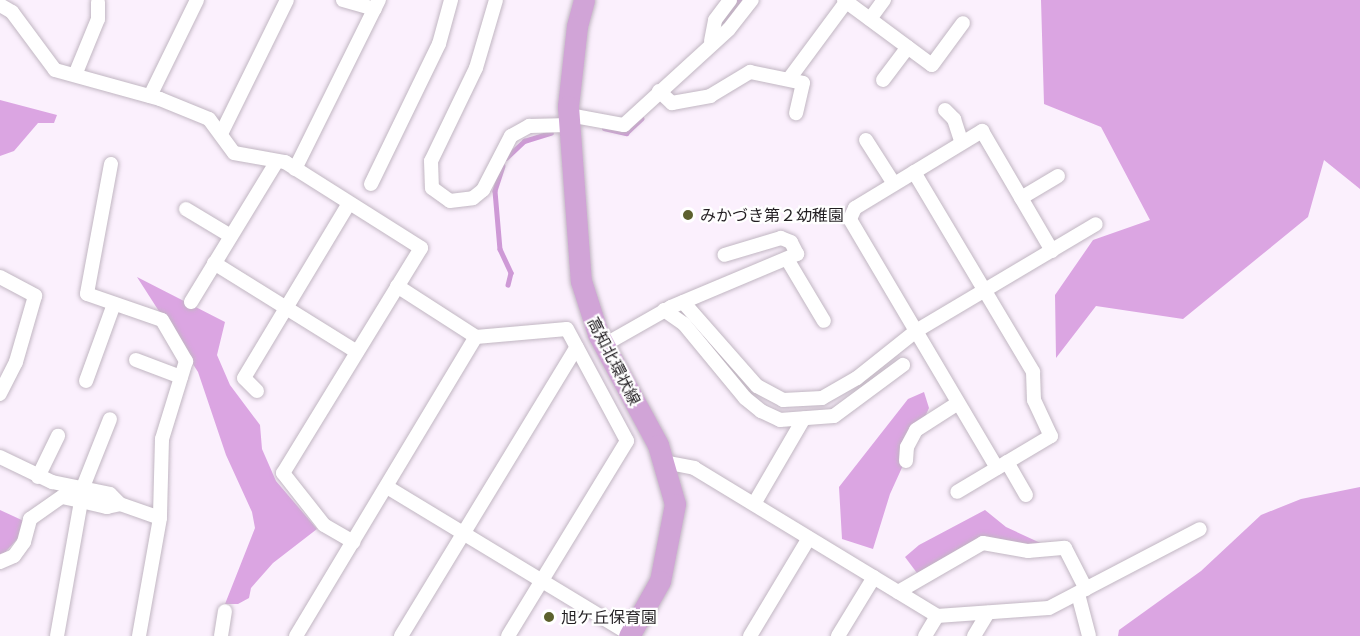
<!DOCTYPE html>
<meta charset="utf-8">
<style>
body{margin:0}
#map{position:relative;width:1360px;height:636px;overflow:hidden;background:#fbf0fd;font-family:"Archivo Narrow","Noto Sans JP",sans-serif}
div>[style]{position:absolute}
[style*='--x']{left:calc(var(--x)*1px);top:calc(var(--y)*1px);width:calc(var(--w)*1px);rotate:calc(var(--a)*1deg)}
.forest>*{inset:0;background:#dba5e2}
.stream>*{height:4.5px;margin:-2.25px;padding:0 2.25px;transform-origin:2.25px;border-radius:2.25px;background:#ce99d6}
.roads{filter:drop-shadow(0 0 2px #c1b6c2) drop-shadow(0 0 2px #c1b6c2)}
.street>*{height:14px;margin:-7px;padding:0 7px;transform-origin:7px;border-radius:7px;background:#fff}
.primary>*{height:21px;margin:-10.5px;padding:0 10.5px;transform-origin:10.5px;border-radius:10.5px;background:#d1a4d7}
.dots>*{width:16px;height:16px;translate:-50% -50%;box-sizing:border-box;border:3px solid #fff;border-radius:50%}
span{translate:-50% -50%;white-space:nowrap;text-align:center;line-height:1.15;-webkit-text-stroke:4.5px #fff;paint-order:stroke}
.poi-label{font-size:16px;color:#221e22}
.left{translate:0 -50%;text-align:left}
.street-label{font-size:16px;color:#221e22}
</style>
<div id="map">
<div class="forest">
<div style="clip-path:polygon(1041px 0,1360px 0,1360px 189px,1324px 160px,1308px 217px,1183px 319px,1096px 306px,1056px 358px,1055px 295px,1093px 240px,1150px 220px,1101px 127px,1044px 104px)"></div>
<div style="clip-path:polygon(0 100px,57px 115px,54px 123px,38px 123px,14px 151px,0 156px)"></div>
<div style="clip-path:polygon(137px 277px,225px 322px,217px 355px,230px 385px,260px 425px,262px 449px,276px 481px,317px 529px,273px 563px,251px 588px,249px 598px,238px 604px,225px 604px,255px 528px,252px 512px,226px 455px,198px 372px)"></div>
<div style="clip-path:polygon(924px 392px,929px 408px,890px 494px,873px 549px,842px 539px,839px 487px,908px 399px)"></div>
<div style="clip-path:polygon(1360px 487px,1360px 636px,1118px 636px,1119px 630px,1201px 571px,1261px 515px,1301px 499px)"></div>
<div style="clip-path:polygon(0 510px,26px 522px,20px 536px,0 558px)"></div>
<div style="clip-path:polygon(985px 510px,1006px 527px,1047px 546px,966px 550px,920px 577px,905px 557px,919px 545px)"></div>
</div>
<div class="stream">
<div style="--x:723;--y:22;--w:27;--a:-54"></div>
<div style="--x:604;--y:128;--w:23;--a:13"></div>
<div style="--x:626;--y:133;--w:21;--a:-43"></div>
<div style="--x:506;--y:158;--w:25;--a:-43"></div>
<div style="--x:524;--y:141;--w:28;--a:-17"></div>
<div style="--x:503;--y:166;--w:26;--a:108"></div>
<div style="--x:495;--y:191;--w:58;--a:85.1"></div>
<div style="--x:500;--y:249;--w:26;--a:65"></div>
<div style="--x:511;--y:273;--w:12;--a:104"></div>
</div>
<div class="roads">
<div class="street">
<div style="--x:343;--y:0;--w:33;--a:16"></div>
<div style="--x:496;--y:0;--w:71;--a:106.4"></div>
<div style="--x:476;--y:68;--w:103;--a:115.8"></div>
<div style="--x:431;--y:161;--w:27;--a:88"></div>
<div style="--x:432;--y:188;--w:22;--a:36"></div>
<div style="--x:450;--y:201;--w:23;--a:-7"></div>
<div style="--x:473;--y:198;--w:13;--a:-39"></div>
<div style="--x:483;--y:190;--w:61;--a:-62.6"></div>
<div style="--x:511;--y:136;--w:21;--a:-29"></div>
<div style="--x:529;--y:126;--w:40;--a:-1.4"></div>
<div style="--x:844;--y:0;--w:109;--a:36.5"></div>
<div style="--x:932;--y:65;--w:52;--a:-53.6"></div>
<div style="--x:0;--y:5;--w:14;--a:30"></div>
<div style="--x:12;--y:12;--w:72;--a:53.4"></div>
<div style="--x:55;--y:70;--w:109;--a:15.4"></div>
<div style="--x:160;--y:99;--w:53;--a:22.2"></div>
<div style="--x:209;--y:119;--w:42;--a:53.7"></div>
<div style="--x:234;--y:153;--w:52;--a:10"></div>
<div style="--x:285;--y:162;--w:161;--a:32.3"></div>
<div style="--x:421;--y:248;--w:264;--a:121.5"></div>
<div style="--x:283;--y:473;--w:66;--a:51.7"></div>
<div style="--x:324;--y:525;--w:34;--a:30"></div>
<div style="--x:870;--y:19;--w:24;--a:-54"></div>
<div style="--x:711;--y:41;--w:21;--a:-79"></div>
<div style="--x:715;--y:20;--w:25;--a:-53"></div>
<div style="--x:75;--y:75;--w:61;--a:-67.7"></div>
<div style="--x:98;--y:19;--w:17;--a:-90"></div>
<div style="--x:789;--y:79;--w:96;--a:-53.5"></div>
<div style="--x:883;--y:80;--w:41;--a:-52.9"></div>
<div style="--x:659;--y:91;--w:18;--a:43"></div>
<div style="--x:672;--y:103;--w:39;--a:-10"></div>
<div style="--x:710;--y:96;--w:47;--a:-31"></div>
<div style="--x:750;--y:72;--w:54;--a:11.7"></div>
<div style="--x:803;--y:83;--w:31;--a:103"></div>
<div style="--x:150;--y:96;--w:107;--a:-63.9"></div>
<div style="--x:945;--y:110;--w:13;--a:45"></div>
<div style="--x:954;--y:119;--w:25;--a:72"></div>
<div style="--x:569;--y:115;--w:56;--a:10.3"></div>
<div style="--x:624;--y:125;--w:142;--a:-42.4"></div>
<div style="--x:729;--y:29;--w:37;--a:-52"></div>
<div style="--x:221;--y:134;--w:149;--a:-63.8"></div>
<div style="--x:866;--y:140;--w:52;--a:57.5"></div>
<div style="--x:111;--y:164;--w:132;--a:100.5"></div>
<div style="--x:87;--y:294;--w:79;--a:19.1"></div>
<div style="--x:162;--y:320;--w:48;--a:59.7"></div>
<div style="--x:186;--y:361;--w:82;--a:107.1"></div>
<div style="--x:162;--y:439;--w:79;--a:91.5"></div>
<div style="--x:295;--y:169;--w:189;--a:-63.6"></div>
<div style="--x:914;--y:172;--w:233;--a:59.2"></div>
<div style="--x:1033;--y:372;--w:28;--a:88"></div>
<div style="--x:1034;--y:400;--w:40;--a:65"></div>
<div style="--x:1051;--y:436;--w:109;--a:149.2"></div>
<div style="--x:371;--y:184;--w:156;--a:-64.1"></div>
<div style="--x:439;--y:44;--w:46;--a:-74.7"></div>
<div style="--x:1021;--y:198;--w:43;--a:-30.7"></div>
<div style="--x:186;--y:209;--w:52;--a:31"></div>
<div style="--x:787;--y:259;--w:72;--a:59.2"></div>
<div style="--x:214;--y:263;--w:168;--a:31.9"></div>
<div style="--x:0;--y:277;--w:40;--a:28"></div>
<div style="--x:35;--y:296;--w:69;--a:106.1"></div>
<div style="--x:16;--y:362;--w:36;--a:117"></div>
<div style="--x:397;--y:286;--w:94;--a:32.8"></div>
<div style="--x:476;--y:337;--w:91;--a:-5"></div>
<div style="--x:567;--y:329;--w:127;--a:61.8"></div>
<div style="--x:627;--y:441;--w:228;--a:121.4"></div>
<div style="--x:191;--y:302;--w:165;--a:-58.6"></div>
<div style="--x:683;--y:302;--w:112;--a:48.6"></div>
<div style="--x:757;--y:386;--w:30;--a:28"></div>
<div style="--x:783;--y:400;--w:39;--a:-3"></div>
<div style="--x:822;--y:398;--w:40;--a:-29.7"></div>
<div style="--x:857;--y:378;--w:75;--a:-38.5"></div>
<div style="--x:916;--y:331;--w:209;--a:-30.7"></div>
<div style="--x:664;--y:310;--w:24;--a:35"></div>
<div style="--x:684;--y:324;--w:96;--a:50.5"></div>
<div style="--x:745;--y:398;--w:21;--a:39"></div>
<div style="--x:761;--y:411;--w:21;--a:25"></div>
<div style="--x:780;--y:420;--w:54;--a:-4.2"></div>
<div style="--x:834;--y:416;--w:86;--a:-36.5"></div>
<div style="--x:604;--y:345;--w:77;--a:-29.6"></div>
<div style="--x:671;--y:307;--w:137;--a:-22.8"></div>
<div style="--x:797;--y:254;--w:13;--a:-117"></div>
<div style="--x:791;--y:242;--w:11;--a:-158"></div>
<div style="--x:781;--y:238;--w:59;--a:163.4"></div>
<div style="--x:136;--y:360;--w:48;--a:20.7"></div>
<div style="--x:86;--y:381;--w:82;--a:-70"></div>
<div style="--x:257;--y:391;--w:18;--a:-135"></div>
<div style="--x:244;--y:378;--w:202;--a:-59"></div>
<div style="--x:0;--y:457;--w:58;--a:25.7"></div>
<div style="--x:52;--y:482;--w:59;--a:11.7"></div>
<div style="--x:110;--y:494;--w:14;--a:45"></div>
<div style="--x:120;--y:504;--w:42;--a:19.3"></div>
<div style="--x:160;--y:518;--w:120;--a:100.1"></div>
<div style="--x:906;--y:461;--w:14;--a:-86"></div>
<div style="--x:907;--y:447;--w:19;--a:-62"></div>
<div style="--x:916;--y:430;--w:50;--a:-32.7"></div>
<div style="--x:664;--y:462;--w:31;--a:11"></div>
<div style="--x:694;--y:468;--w:285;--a:31.3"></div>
<div style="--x:937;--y:616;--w:112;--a:-4.1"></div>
<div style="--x:1049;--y:608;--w:170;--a:-27.6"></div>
<div style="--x:1007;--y:462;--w:38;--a:60"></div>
<div style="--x:997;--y:468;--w:289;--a:-120.6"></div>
<div style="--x:850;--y:219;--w:12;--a:-66"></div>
<div style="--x:855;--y:208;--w:149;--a:-31.2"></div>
<div style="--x:982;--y:131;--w:139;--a:59.7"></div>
<div style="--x:38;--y:477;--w:46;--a:-64"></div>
<div style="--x:83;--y:487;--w:73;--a:-68.3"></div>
<div style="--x:387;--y:487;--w:288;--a:31.2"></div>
<div style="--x:754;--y:504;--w:99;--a:-59.8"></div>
<div style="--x:0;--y:562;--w:15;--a:-23"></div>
<div style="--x:14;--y:556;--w:17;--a:-54"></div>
<div style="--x:24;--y:542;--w:24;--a:-75"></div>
<div style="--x:30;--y:519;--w:39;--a:-35"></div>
<div style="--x:62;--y:497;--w:19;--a:12"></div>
<div style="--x:898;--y:592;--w:98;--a:-30"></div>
<div style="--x:983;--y:543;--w:46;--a:10.1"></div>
<div style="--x:1028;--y:551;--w:37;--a:-5"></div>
<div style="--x:1065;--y:548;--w:46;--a:62.9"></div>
<div style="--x:1078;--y:594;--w:43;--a:75.3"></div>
<div style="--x:57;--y:636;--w:137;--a:-79.9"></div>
<div style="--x:81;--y:501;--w:27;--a:13"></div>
<div style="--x:107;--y:507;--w:13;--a:-13"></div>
<div style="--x:221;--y:636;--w:25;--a:-81"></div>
<div style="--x:296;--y:636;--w:349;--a:-59"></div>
<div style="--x:401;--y:636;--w:338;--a:-58.7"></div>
<div style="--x:750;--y:636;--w:114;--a:-59"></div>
<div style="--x:838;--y:636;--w:69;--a:-58.6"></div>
<div style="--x:925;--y:636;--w:23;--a:-59"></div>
<div style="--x:974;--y:636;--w:27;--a:-59"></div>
</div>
<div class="primary">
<div style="--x:584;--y:0;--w:27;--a:105"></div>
<div style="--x:577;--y:26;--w:81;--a:96.4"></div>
<div style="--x:568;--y:106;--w:175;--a:85.8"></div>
<div style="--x:581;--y:281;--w:56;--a:72.2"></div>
<div style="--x:598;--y:334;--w:126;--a:61.6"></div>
<div style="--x:658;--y:445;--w:61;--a:73.9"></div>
<div style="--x:675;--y:504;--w:78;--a:101"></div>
<div style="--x:660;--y:581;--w:63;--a:119.4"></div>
</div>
</div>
<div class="dots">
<div style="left:688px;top:215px;background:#5c602d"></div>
<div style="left:549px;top:617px;background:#5c602d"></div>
</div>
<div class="poi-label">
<span class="left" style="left:700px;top:215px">みかづき第２幼稚園</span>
<span class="left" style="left:561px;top:617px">旭ケ丘保育園</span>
</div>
<div class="street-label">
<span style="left:614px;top:361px;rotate:63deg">高知北環状線</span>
</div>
</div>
